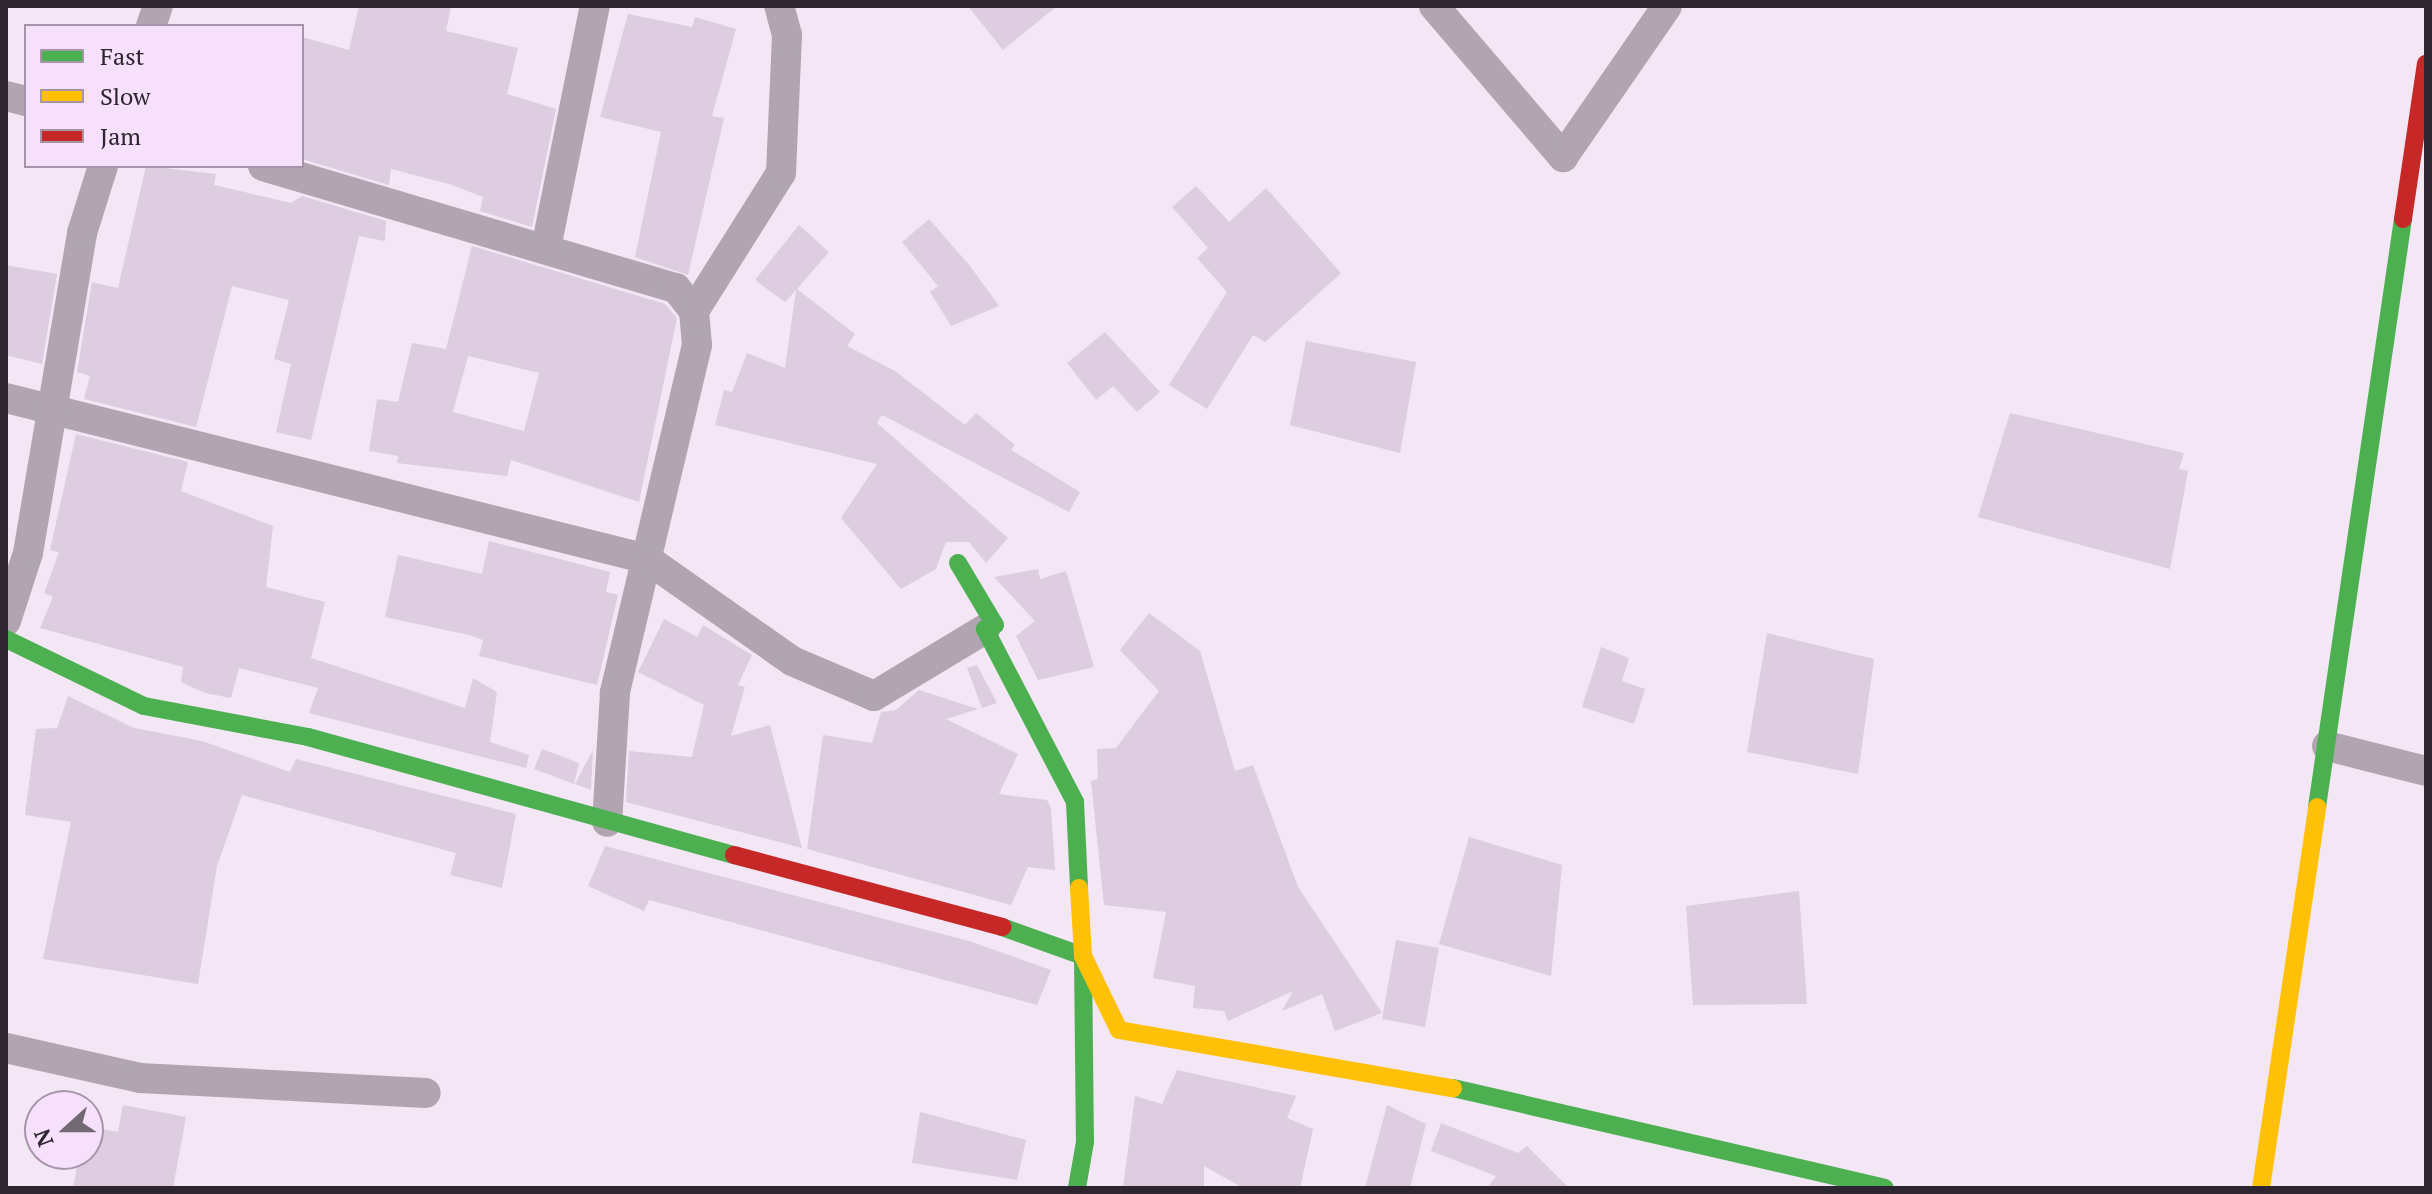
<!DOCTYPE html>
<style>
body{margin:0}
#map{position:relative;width:2432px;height:1194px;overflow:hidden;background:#f3e6f5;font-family:"PT Serif",serif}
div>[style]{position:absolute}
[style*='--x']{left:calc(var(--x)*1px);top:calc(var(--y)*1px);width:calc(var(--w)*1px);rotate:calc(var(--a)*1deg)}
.building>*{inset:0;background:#decce1}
.street>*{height:30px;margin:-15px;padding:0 15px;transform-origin:15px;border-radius:15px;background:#b1a5b2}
.fast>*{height:18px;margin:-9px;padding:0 9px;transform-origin:9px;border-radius:9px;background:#4caf50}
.slow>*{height:18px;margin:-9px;padding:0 9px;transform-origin:9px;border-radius:9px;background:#ffc107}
.jam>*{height:18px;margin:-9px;padding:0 9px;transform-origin:9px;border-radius:9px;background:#c62828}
span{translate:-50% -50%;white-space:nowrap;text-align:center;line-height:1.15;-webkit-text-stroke:8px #f7e0fb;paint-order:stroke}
.frame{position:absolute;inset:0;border:8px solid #2d252f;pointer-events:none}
.legend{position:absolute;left:24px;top:24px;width:280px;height:144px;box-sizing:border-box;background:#f7e0fb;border:2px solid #a695a9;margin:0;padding:10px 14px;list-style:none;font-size:24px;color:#2d252f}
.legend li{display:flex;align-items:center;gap:16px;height:40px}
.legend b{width:40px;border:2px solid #a695a9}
.north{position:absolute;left:24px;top:1090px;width:80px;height:80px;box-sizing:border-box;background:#f7e0fb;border:2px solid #a695a9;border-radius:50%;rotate:249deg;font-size:22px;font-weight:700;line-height:32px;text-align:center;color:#2d252f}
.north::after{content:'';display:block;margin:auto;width:28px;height:36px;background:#726974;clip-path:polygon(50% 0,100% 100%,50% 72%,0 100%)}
</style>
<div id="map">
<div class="building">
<div style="clip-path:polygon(359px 6px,451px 6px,446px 31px,518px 48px,507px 94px,556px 109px,532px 227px,480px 211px,483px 197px,449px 184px,391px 169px,389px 185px,302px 159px,302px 37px,349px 50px)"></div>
<div style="clip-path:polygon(968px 6px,1057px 6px,1003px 50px)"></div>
<div style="clip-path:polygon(628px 14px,692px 27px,695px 17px,736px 29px,712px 116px,724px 118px,688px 275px,635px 257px,661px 132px,600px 117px)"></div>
<div style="clip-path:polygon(146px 166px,216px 174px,214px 185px,291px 203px,302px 196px,386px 221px,385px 241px,359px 236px,311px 440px,276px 432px,291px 364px,274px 359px,289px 300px,232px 286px,196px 427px,84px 399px,90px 376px,77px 372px,92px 282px,118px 288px)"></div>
<div style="clip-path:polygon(1196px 186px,1229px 222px,1266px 188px,1341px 273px,1265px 342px,1253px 335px,1207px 409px,1169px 385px,1227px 292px,1197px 258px,1208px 248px,1172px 207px)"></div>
<div style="clip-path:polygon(929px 219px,970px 266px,999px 306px,951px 326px,930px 292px,938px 286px,902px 242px)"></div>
<div style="clip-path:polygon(799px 225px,829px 252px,797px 289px,855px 334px,847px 346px,895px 371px,965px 425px,976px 413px,1015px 445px,1011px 450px,1080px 492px,1069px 512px,882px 415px,877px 423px,1008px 538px,986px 563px,969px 542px,946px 542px,936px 569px,901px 589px,841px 518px,877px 464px,715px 425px,724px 390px,732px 392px,747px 353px,785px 368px,796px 290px,785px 302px,755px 280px)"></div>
<div style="clip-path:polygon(evenodd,472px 246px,665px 304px,677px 318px,639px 502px,511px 460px,507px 476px,397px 463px,398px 456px,369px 451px,377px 399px,398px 402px,412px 343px,446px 349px,472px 246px,468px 356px,539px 373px,524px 431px,453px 412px,468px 356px)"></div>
<div style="clip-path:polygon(6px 265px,57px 274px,42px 364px,6px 355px)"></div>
<div style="clip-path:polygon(1105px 332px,1160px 392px,1137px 412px,1113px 386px,1096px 400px,1067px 363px)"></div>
<div style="clip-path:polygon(1306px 341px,1416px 362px,1400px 453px,1290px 425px)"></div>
<div style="clip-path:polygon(2010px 413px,2184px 453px,2179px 469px,2188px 471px,2170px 569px,1978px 517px)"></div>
<div style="clip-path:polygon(76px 434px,188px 462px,181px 491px,273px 526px,266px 587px,325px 602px,311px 658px,465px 708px,473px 678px,497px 692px,490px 742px,529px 755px,526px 768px,309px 713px,318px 688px,239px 668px,231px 698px,205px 693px,181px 682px,183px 667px,40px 628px,53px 597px,44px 593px,59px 552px,50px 550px)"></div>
<div style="clip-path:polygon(489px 541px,610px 572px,606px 592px,618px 595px,597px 685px,479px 656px,483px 640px,469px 635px,385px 617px,398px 555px,482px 574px)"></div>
<div style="clip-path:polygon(1038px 569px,1040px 579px,1066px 571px,1094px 667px,1038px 680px,1016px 636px,1035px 621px,994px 577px)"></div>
<div style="clip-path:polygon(1149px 613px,1200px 651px,1235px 771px,1253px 765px,1298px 887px,1382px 1013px,1335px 1031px,1322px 994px,1282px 1011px,1293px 991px,1228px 1021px,1224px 1011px,1193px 1008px,1195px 986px,1153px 978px,1166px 912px,1104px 905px,1091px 781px,1098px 779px,1097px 749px,1116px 748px,1159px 691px,1120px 650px)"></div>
<div style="clip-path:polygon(664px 619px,697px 637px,703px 625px,752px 655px,738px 685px,745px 687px,731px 736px,770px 725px,802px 848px,626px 802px,629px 751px,692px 757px,704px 705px,638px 672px)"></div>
<div style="clip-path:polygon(1767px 633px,1874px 659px,1858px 774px,1747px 752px)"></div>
<div style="clip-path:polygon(1601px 647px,1629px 658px,1622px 681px,1645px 689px,1634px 724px,1582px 707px)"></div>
<div style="clip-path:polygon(977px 665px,997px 703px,982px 708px,967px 668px)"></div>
<div style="clip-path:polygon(919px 690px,978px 709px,946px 719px,1018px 754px,999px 794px,1047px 800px,1051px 808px,1055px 870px,1028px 867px,1011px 905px,807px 849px,823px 735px,872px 743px,881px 712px,896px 710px)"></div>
<div style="clip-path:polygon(68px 696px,134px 728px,202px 741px,290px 772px,296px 759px,516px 814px,502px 888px,450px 875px,456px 853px,242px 795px,217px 866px,198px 984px,43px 959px,71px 822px,25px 815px,36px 729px,57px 728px)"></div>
<div style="clip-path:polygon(542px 749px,579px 763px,574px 784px,534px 769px)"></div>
<div style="clip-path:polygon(593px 750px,591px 790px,575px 784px)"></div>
<div style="clip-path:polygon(1469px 837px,1562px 865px,1551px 976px,1439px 944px)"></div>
<div style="clip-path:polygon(605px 846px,969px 941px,1051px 970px,1037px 1005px,649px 900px,644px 911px,588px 886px)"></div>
<div style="clip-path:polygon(1799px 891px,1807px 1004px,1693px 1005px,1686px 906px)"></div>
<div style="clip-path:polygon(1396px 940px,1439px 948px,1425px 1027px,1382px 1019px)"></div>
<div style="clip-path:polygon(1177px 1070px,1296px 1096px,1287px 1118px,1313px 1129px,1300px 1188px,1243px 1188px,1204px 1166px,1204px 1188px,1123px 1188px,1135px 1096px,1162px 1104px)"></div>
<div style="clip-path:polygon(123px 1105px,186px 1117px,173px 1188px,73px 1188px,79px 1154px,88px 1154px,88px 1127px,118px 1132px)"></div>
<div style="clip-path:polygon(1387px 1105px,1426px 1124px,1410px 1188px,1365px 1188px)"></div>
<div style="clip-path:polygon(920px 1112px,1026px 1140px,1017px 1180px,912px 1163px)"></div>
<div style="clip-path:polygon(1441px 1123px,1518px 1153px,1527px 1146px,1569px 1188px,1487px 1188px,1496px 1176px,1431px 1151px)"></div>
</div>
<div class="street">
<div style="--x:1434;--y:6;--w:199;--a:49.5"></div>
<div style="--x:1563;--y:157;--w:183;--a:-55.4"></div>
<div style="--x:151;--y:26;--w:21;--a:-71"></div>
<div style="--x:6;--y:96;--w:21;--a:14"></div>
<div style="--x:263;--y:166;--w:431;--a:16.5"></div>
<div style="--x:676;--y:288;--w:29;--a:52"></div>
<div style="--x:694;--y:311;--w:34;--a:85"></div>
<div style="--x:697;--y:345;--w:358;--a:103.3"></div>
<div style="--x:615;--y:693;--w:129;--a:93.5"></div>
<div style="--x:546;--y:248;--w:247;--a:-78.6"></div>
<div style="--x:694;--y:311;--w:163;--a:-57.8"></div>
<div style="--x:781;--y:173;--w:138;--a:-87.5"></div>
<div style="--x:787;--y:35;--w:30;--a:-105"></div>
<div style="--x:6;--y:398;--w:661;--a:14.1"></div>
<div style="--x:647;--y:559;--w:177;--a:35.1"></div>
<div style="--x:792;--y:661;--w:89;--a:23.1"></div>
<div style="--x:874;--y:696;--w:130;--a:-31.1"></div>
<div style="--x:6;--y:621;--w:71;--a:-72.1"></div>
<div style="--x:28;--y:553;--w:325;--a:-80.4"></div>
<div style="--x:82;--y:233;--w:70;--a:-72.6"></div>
<div style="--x:2327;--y:746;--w:102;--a:14.2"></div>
<div style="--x:6;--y:1048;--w:137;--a:12.6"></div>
<div style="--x:140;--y:1078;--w:286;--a:3"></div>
</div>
<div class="fast">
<div style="--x:958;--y:563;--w:72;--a:59.2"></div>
<div style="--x:995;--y:625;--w:11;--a:158"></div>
<div style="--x:985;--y:629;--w:195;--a:62.5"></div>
<div style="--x:1075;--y:802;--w:86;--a:87.3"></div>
<div style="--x:6;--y:639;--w:153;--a:25.9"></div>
<div style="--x:144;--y:706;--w:167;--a:10.7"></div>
<div style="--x:308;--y:737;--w:442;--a:15.5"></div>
<div style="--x:2317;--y:807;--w:594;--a:-81.68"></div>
<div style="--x:1002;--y:927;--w:86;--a:19.7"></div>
<div style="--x:1083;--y:956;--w:186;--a:89.4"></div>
<div style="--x:1085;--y:1142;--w:47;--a:99.9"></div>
<div style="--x:1453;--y:1088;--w:443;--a:13"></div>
</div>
<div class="slow">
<div style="--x:1079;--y:888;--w:68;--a:86.6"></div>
<div style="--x:1083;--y:956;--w:82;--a:64.1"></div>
<div style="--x:1119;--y:1030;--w:339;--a:9.9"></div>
<div style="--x:2261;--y:1188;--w:385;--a:-81.6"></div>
</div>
<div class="jam">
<div style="--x:2403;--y:219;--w:157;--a:-81.6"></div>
<div style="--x:734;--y:855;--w:278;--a:15"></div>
</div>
<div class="frame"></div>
<ul class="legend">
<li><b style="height:10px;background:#4caf50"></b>Fast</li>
<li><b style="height:10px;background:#ffc107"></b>Slow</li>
<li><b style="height:10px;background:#c62828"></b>Jam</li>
</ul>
<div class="north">N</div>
</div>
